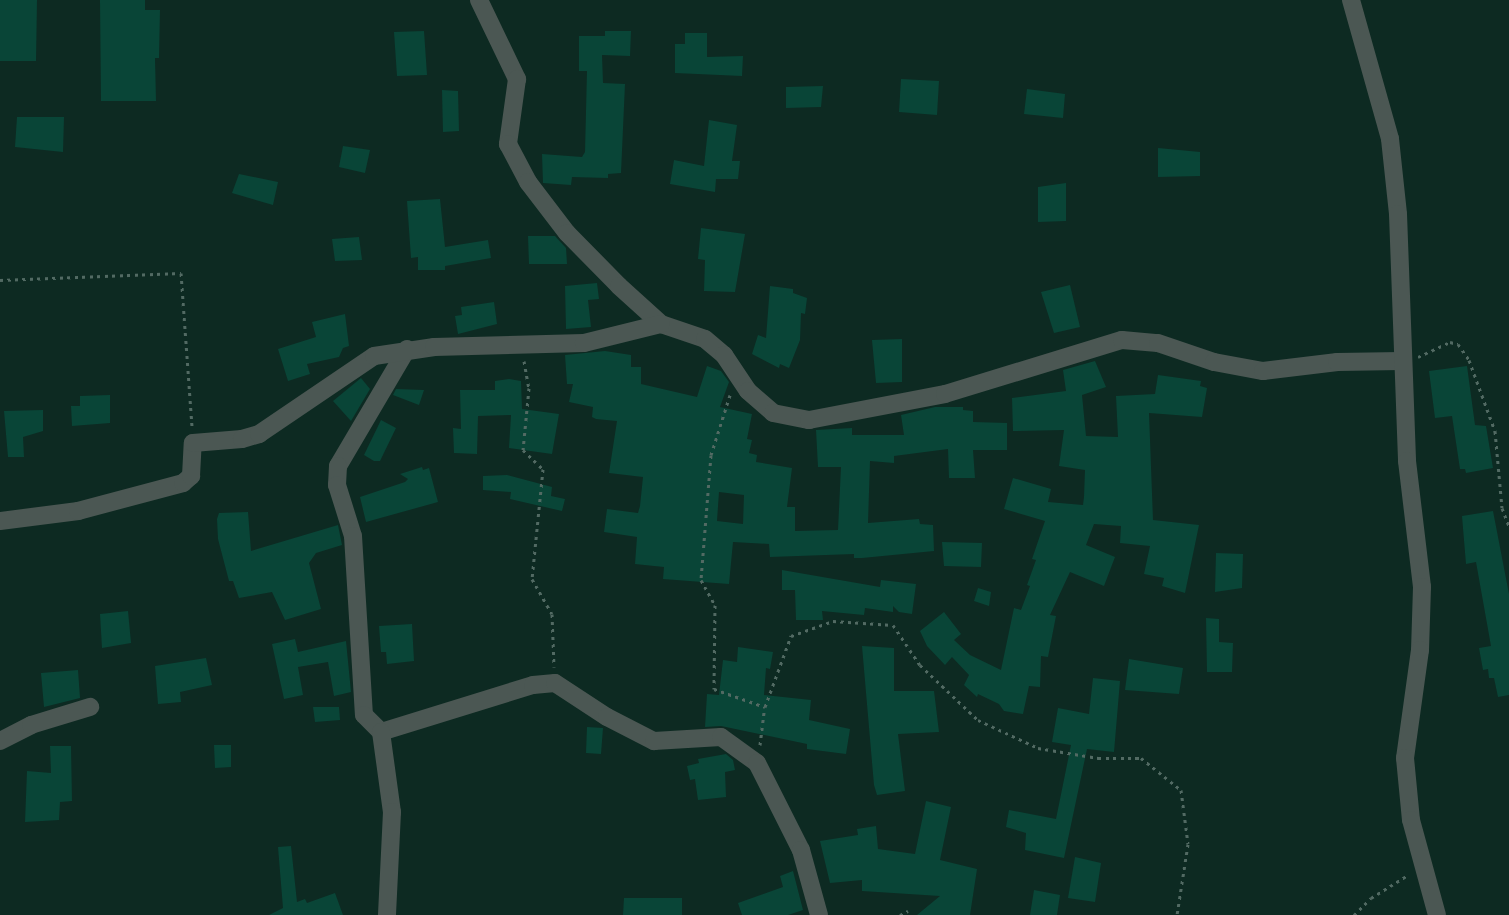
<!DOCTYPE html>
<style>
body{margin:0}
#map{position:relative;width:1509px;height:915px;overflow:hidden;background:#0d2a22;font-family:Ubuntu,sans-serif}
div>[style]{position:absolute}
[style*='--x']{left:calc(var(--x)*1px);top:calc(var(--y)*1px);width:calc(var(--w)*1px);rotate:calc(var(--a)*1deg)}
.building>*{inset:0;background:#094537}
.path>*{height:3px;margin-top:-1.5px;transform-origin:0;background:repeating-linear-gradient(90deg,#526a63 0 3px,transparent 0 7.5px)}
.street>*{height:18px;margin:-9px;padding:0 9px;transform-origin:9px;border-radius:9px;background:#4b5753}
span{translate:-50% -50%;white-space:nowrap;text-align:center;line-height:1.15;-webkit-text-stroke:4.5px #0d2a22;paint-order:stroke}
</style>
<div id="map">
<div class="building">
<div style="clip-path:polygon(0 0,37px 0,36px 61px,0 61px)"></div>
<div style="clip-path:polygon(100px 0,145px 0,145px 10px,160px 10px,159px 58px,155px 58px,156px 101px,101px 101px)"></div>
<div style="clip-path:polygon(424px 31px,427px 75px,397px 76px,394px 32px)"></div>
<div style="clip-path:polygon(605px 31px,631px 31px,630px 56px,602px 55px,603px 83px,625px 84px,621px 173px,608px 174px,608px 178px,572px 177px,571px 185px,543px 183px,542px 154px,582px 157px,585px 152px,587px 71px,579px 71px,579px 36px,605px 36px)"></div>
<div style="clip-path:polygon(685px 33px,707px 33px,707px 57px,743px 56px,742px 76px,675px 73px,675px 44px,685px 44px)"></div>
<div style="clip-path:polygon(901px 79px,939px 81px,937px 115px,899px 112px)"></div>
<div style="clip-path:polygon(823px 86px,821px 107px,786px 108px,786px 87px)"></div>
<div style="clip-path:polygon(1027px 89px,1065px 94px,1063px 118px,1024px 114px)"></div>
<div style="clip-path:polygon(442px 90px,458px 91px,459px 131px,443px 132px)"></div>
<div style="clip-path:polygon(17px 117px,64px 117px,63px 152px,15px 147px)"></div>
<div style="clip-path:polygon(709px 120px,737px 125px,732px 161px,740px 161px,738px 179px,716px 179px,715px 192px,670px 184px,674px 160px,704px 166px)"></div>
<div style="clip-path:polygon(343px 146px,370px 150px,365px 173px,339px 167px)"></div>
<div style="clip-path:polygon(1158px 148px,1200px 152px,1200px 176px,1158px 177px)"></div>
<div style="clip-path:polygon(239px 174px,278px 182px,273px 205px,232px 193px)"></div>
<div style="clip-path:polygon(1066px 183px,1066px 221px,1038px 222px,1038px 187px)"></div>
<div style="clip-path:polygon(440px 199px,445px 247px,488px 240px,491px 258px,445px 266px,445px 270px,418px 270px,418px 257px,411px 258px,407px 201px)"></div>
<div style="clip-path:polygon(701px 228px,745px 234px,735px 292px,704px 291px,705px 260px,698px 259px)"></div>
<div style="clip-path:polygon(528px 236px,555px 236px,566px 248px,567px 264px,529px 264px)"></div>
<div style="clip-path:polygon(359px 237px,362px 260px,335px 261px,332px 239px)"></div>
<div style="clip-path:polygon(597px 283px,599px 299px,588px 300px,591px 327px,566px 329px,565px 286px)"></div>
<div style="clip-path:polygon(1070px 285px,1080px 327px,1054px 333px,1041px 292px)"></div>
<div style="clip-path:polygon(770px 286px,793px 289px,793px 293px,807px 298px,805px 314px,801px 313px,800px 340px,789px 368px,780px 364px,779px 368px,752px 354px,758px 335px,766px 338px)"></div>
<div style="clip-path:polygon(494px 302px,497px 324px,458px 334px,455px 316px,462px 315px,461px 307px)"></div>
<div style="clip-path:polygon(345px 314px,349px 346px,343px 348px,339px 357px,307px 364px,310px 374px,288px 381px,278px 349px,316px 337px,312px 322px)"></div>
<div style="clip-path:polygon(902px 339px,902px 382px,876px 383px,872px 340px)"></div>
<div style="clip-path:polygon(evenodd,605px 351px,631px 355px,631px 367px,641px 367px,641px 384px,697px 397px,707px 366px,721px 371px,729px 382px,720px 407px,752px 414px,747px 439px,752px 440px,749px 453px,757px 455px,756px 462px,792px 468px,787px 507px,795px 507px,795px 531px,838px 530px,841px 467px,818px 467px,816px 430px,852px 428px,852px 435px,904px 435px,901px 415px,935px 407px,963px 407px,963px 410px,973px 411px,973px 422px,1007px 423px,1007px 450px,973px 450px,975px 478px,949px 478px,948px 449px,894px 456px,894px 463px,870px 461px,868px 523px,919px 519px,920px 524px,933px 525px,934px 551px,862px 558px,854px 558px,854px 554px,770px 557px,769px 544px,733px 542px,729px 584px,663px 579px,664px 567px,635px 564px,637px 537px,604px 532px,607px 509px,638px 513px,640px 506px,643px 477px,609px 473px,617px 421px,596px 419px,592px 417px,593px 407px,569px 402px,573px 384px,567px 384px,565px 355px,605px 351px,719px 492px,744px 495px,743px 524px,717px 521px,719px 492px)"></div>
<div style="clip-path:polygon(1095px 361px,1106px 387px,1082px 395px,1086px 436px,1118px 437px,1116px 396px,1155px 394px,1158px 375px,1201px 381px,1200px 386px,1207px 388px,1202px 417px,1149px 413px,1153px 520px,1199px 525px,1185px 593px,1162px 586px,1164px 578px,1144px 574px,1150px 546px,1120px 543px,1121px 526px,1094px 524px,1086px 545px,1115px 557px,1104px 586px,1070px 572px,1050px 615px,1056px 616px,1048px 657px,1041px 656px,1040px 687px,1029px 686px,1023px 714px,1004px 711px,999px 704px,978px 694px,977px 697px,964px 685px,969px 675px,952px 657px,945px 665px,927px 646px,920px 631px,944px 612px,961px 634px,954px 640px,970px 655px,1001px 670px,1014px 608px,1021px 610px,1030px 586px,1027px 585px,1036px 560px,1032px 559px,1045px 521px,1004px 509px,1013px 478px,1051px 489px,1048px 502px,1083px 505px,1084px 497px,1085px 470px,1059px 466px,1064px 430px,1013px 431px,1012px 398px,1066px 391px,1063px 370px)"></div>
<div style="clip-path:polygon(1467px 366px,1475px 425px,1486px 426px,1493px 468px,1466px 473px,1465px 469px,1460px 469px,1452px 416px,1435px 418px,1429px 371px)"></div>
<div style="clip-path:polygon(361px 378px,370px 389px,351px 421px,333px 401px)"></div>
<div style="clip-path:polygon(509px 379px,521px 381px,522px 409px,559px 414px,552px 454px,509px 448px,511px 415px,478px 416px,477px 454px,454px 453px,453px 428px,461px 429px,460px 390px,495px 390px,495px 381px)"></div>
<div style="clip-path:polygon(396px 389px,424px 390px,419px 405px,393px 395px)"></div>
<div style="clip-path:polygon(110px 395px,110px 423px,72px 426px,71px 406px,80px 406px,80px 396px)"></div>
<div style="clip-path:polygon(43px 410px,43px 431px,23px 437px,24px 457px,8px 457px,4px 411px)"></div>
<div style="clip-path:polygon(381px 420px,396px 428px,380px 461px,374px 461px,364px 455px)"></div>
<div style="clip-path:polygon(422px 467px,423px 470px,429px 468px,438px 502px,366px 522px,360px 497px,405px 482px,408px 479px,400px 474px)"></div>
<div style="clip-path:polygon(507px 475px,552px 487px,551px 496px,565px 499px,562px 511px,510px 499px,511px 492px,483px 490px,483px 476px)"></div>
<div style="clip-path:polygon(1493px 511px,1509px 594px,1509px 695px,1498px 697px,1494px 678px,1489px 678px,1488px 669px,1483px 670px,1479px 648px,1491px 646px,1476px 562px,1466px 564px,1462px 516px)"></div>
<div style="clip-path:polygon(248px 512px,251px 551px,338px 525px,342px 545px,316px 553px,309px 563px,321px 609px,285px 620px,272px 592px,239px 598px,233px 581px,229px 581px,218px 539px,217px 519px,219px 513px)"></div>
<div style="clip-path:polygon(942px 542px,982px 543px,981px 567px,944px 566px)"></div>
<div style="clip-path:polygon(1216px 553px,1243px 554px,1242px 588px,1215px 592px)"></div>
<div style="clip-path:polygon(782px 570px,880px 587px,881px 580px,916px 584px,912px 614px,899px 612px,893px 606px,893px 612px,865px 608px,864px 615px,822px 611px,823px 620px,796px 620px,795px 590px,782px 590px)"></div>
<div style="clip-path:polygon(978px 588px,991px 592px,989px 606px,974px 601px)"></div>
<div style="clip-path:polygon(128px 611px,131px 643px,102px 648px,100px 614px)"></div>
<div style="clip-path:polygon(1206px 618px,1219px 619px,1219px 642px,1233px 643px,1232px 672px,1207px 672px)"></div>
<div style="clip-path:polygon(412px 624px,414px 661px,387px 664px,386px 652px,381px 652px,379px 626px)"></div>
<div style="clip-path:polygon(295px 639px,298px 652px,346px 641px,351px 692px,334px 696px,328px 662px,298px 667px,303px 695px,284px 699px,272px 644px)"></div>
<div style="clip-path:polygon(862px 646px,894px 648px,894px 691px,934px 691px,939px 732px,898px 734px,905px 791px,877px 795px,874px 785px)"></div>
<div style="clip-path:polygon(738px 647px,773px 652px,770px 669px,766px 668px,764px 695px,811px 700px,809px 720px,850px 729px,846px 754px,807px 749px,807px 744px,721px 726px,705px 727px,707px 694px,719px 695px,723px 660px,737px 662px)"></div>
<div style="clip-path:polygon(206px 658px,212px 685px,180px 692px,181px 702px,158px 704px,155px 666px)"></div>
<div style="clip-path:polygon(1129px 659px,1183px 668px,1179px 694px,1125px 690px)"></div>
<div style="clip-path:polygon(78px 670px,80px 698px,44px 707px,41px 673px)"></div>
<div style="clip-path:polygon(1093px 678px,1120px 681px,1114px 752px,1087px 749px,1064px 858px,1025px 850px,1026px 833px,1006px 827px,1009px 810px,1056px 819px,1071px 745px,1052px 742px,1058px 708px,1089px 714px)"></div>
<div style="clip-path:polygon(313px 707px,339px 707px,340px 720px,315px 722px)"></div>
<div style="clip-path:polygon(587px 727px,603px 728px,601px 754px,586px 753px)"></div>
<div style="clip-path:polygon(214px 745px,231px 745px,231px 767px,215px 768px)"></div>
<div style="clip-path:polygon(50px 746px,71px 746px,72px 801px,60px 802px,59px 820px,25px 822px,27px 771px,51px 773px)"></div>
<div style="clip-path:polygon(726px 754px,733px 760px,735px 770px,725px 772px,726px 797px,698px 800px,695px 779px,690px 780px,687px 766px,699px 763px,698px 759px)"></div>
<div style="clip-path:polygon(926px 801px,951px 807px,940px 860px,977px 869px,970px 915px,917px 915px,940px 896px,862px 891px,862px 880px,830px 883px,820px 841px,858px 835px,857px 829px,876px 826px,878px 849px,915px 854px)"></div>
<div style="clip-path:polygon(291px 846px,297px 902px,305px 899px,307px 903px,335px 893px,343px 915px,269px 915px,283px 908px,278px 847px)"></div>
<div style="clip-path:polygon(1075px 857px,1101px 863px,1095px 902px,1068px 898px)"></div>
<div style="clip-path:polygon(793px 871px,803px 910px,788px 915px,742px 915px,738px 903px,783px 887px,780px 876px)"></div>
<div style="clip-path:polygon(1034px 890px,1060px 895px,1057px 915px,1030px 915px)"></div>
<div style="clip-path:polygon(624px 898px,682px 898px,682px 915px,623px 915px)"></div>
</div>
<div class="path">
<div style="--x:0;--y:280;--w:181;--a:-2.2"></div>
<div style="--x:181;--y:273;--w:153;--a:85.9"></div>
<div style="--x:1418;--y:357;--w:35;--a:-25"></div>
<div style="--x:1450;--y:342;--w:8;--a:14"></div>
<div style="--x:1458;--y:344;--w:19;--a:55"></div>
<div style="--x:1469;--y:360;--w:76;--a:69.9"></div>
<div style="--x:1495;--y:431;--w:77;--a:84.8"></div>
<div style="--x:1502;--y:508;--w:19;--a:69"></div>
<div style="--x:524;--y:361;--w:27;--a:80"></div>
<div style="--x:529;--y:388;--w:62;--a:95.5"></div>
<div style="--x:523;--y:450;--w:28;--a:44"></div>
<div style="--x:543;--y:469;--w:111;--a:95.7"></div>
<div style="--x:532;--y:579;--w:40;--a:60.3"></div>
<div style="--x:552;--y:614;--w:53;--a:87.8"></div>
<div style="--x:730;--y:395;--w:63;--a:107.6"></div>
<div style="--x:711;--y:455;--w:125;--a:94.6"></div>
<div style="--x:701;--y:580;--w:29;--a:61"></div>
<div style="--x:715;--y:605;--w:84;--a:90.7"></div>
<div style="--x:714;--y:689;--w:54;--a:19.4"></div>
<div style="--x:760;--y:745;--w:38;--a:-83"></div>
<div style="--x:765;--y:707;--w:76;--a:-69.9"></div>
<div style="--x:791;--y:636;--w:45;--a:-19.7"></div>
<div style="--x:833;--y:621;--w:60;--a:3.8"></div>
<div style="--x:893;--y:625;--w:48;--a:56"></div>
<div style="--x:920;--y:665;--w:80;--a:43.5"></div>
<div style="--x:978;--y:720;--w:66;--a:25"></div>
<div style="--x:1038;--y:748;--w:61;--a:9.5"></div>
<div style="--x:1098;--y:758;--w:43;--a:0"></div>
<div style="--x:1141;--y:758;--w:51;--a:38.7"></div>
<div style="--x:1181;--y:790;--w:54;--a:82.6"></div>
<div style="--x:1188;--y:844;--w:72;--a:98.8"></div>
<div style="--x:900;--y:915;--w:9;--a:-27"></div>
<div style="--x:1354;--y:915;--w:24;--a:-45"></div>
<div style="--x:1371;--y:898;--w:44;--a:-31.9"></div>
</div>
<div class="street">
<div style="--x:479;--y:0;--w:88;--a:64.3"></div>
<div style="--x:517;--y:79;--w:66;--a:97.9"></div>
<div style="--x:508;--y:144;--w:43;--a:62.2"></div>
<div style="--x:528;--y:182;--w:64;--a:52.6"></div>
<div style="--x:567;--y:233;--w:74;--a:45.5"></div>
<div style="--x:619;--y:286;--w:57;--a:42.1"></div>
<div style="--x:661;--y:324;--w:46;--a:18.8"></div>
<div style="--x:705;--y:339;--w:25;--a:40"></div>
<div style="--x:724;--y:355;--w:43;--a:56.3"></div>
<div style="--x:748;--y:391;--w:33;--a:41"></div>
<div style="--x:773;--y:413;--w:37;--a:11"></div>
<div style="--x:809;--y:420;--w:138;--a:-10.8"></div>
<div style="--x:945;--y:394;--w:185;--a:-17"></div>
<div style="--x:1122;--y:340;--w:36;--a:5"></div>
<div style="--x:1158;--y:343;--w:59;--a:18.7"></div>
<div style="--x:1214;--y:362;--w:50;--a:10.4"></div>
<div style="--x:1263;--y:371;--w:75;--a:-6.9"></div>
<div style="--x:1337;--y:362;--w:64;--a:-0.9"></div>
<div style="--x:1351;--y:0;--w:144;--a:74.3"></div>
<div style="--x:1390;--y:139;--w:75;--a:83.9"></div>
<div style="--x:1398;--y:214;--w:247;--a:87.9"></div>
<div style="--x:1407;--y:461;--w:127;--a:83.2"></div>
<div style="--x:1422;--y:587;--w:63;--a:91.8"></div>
<div style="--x:1420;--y:650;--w:109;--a:97.9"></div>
<div style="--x:1405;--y:758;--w:62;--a:84.5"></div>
<div style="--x:1411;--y:820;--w:98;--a:74.7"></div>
<div style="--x:407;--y:349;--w:136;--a:120.5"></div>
<div style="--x:338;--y:466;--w:19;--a:93"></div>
<div style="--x:337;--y:485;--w:53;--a:72.6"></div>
<div style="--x:353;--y:536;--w:179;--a:86.5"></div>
<div style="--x:364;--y:715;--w:24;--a:45"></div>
<div style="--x:381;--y:732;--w:159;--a:-17.2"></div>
<div style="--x:533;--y:685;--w:22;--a:-5"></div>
<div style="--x:555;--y:683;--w:62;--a:33.2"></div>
<div style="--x:607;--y:717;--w:53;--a:27.1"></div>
<div style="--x:654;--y:741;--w:67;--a:-3.4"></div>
<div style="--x:721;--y:737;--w:44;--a:35.8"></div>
<div style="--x:757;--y:763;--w:97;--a:63.2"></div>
<div style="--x:801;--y:850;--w:67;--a:74.5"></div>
<div style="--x:0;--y:521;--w:79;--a:-7.3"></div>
<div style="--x:78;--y:511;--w:109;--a:-14.9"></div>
<div style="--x:183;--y:483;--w:11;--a:-41"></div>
<div style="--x:191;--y:476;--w:33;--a:-87"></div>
<div style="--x:193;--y:443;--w:49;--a:-4.7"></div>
<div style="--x:242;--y:439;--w:18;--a:-16"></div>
<div style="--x:259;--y:434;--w:139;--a:-34.1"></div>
<div style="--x:374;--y:356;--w:61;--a:-8.5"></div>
<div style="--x:434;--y:347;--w:150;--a:-1.5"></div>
<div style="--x:584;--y:343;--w:79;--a:-13.9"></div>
<div style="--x:381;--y:732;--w:81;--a:82.2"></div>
<div style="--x:392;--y:812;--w:103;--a:92.8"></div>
<div style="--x:0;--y:741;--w:35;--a:-27"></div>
<div style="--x:31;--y:725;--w:62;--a:-17"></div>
</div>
</div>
